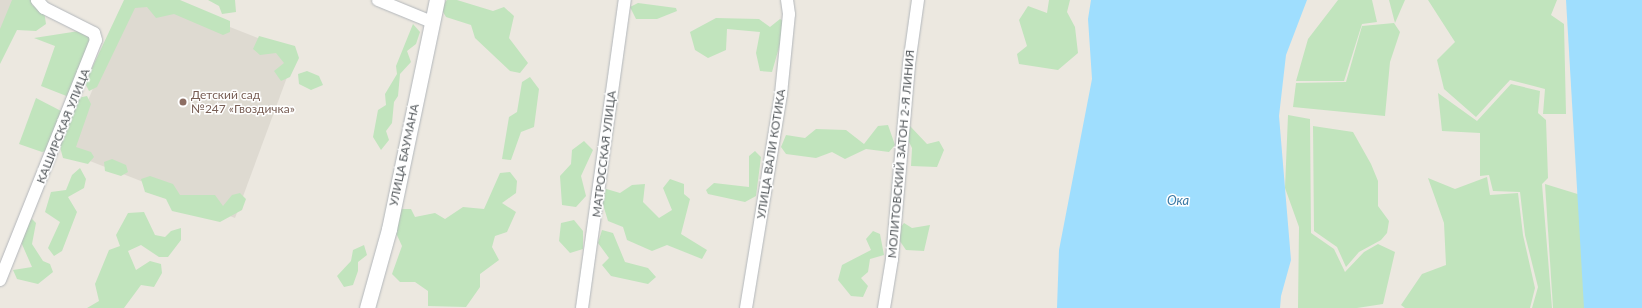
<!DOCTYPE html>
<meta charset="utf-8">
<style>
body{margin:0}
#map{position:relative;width:1642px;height:308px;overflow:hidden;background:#ece8e0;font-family:Lato,sans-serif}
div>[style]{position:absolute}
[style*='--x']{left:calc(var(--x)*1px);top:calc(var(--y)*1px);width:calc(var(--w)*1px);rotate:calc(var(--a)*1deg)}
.education>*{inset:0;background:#dedad1}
.green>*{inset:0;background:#c1e4bd}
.water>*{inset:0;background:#9fdefe}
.roads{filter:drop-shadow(0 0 1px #b3b7bb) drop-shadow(0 0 1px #b3b7bb)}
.minor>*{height:12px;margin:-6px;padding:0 6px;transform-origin:6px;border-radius:6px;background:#fff}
.tertiary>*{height:15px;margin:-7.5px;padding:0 7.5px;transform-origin:7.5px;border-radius:7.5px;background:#fff}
.dots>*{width:11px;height:11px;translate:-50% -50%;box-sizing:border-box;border:2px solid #fff;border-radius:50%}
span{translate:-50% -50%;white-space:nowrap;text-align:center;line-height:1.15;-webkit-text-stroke:3px #fff;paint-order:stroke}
.education-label{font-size:12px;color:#785e54}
.left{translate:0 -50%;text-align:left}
.street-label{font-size:12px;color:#595e61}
.water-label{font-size:13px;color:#3b7aa6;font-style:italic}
</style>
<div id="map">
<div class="education">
<div style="clip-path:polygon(0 0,29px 0,0 58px)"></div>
<div style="clip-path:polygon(129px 0,179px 7px,296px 53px,235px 218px,67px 152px)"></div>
</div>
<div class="green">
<div style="clip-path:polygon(12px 0,34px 0,32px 5px,44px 11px,46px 24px,36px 31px,17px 30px,0 64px,0 29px)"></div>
<div style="clip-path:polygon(124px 0,180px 0,230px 21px,230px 32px,223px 35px,174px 14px,156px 18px,147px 7px,135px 8px,97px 87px,89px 91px,85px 83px)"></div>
<div style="clip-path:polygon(208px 0,235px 0,236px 12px,222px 14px,219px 6px)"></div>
<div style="clip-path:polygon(447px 0,457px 0,493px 11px,504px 7px,514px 16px,509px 38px,528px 63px,520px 73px,510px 71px,475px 38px,471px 25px,446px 17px,440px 7px)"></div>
<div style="clip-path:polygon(1049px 0,1070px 0,1067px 12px,1075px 27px,1078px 53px,1058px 70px,1019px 64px,1017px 54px,1027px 46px,1019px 20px,1028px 6px,1047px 13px)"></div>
<div style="clip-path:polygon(1338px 0,1372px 0,1377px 22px,1362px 24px,1344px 81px,1296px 81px,1308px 39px)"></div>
<div style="clip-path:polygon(1389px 0,1405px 0,1395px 23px)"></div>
<div style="clip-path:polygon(1428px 0,1557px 0,1551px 15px,1564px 24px,1566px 114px,1543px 114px,1545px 89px,1510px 80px,1476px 117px,1444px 89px,1437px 60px,1455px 42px)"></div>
<div style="clip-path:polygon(638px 3px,676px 8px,677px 11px,657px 19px,636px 19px,630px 7px)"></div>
<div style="clip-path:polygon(716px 18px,759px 19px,770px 27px,780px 19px,786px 23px,772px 72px,760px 71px,756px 53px,760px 32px,727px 29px,726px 50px,708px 58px,695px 50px,690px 32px)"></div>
<div style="clip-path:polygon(1394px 23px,1400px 32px,1390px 62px,1385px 116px,1293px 107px,1296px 83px,1346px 82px,1362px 26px)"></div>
<div style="clip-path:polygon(413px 24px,420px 32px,416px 44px,407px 51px,411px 62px,400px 74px,398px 96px,394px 102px,392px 123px,386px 131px,389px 140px,381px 150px,373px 137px,378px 110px,386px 105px,385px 94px,397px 74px,396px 66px)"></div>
<div style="clip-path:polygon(79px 31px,90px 38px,92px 44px,69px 97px,41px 86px,55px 46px,34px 38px)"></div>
<div style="clip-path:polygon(259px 36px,295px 46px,299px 58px,290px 77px,281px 81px,274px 71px,284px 63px,276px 53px,260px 55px,253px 49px)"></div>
<div style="clip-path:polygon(307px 71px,319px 76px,323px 85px,311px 90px,299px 84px,298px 74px)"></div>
<div style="clip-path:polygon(530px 77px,539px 89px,534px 127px,521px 132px,511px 160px,502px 159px,509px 117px,517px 112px,522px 82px)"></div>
<div style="clip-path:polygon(1511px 84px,1540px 91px,1538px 113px,1546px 120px,1548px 178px,1542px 184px,1552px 308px,1532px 308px,1538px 287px,1525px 235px,1520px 192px,1493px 191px,1489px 175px,1480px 176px,1480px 133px,1442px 131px,1438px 93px,1477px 121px)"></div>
<div style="clip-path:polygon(87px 96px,91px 104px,76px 147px,91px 152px,94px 157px,88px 164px,63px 158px,60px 147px,78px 98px)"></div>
<div style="clip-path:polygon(36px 98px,63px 112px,46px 151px,42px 152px,19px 144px)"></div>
<div style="clip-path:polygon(1288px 115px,1310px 119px,1311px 233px,1334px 249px,1345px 272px,1364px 252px,1378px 244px,1395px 252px,1383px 304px,1357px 308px,1298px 308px,1299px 227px,1285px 188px)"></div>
<div style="clip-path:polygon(888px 125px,895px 145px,889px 152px,866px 149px,845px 159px,832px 152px,816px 158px,786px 154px,781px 147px,786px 135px,805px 138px,816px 129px,846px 130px,864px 144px,878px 126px)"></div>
<div style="clip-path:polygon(910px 126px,927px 144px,939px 141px,944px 150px,937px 167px,911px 166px,912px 148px,903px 130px)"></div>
<div style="clip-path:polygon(1313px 126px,1353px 132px,1371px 164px,1378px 181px,1378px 206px,1389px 221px,1387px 233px,1381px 240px,1359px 252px,1346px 267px,1337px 247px,1314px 231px)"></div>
<div style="clip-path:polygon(584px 141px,593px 150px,581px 176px,586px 196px,576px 207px,562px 205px,560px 176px,571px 164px,572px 150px)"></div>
<div style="clip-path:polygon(755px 151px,761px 157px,756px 196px,745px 202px,708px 194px,706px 190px,714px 183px,749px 187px,749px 156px)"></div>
<div style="clip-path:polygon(112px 159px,126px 165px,128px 172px,121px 176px,105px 171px,104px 162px)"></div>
<div style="clip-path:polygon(80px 168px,86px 179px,84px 188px,68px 197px,77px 212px,62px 251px,54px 256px,48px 248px,60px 222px,45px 212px,51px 192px,66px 190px,72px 175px)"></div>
<div style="clip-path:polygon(510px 172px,517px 181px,516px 193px,502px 203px,516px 212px,507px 232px,495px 236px,492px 247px,499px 260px,480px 274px,480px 287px,466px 307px,428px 306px,428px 291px,415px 282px,400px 282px,392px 274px,402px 246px,396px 233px,399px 209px,411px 209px,415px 217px,435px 213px,445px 219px,463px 207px,484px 209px,500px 173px)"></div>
<div style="clip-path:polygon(150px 176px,173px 184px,180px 195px,215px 195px,223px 206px,232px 195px,240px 193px,246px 199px,242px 210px,220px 222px,172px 211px,166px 199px,145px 192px,141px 179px)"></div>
<div style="clip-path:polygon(1487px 177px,1490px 195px,1518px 193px,1523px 235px,1535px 288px,1530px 308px,1405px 308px,1401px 305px,1422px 274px,1446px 265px,1444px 223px,1428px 178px,1455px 189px)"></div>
<div style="clip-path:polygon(670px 179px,684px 184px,684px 194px,690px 199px,681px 234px,707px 250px,702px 259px,667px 245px,652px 251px,627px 240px,623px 227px,608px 221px,601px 198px,603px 188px,620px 193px,632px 185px,645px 184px,643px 202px,659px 218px,672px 210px,663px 188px)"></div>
<div style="clip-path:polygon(1545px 184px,1584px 196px,1590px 308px,1553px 308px)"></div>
<div style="clip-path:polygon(144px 212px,155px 235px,165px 237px,171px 231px,181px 228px,181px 240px,168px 257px,159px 257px,141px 245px,128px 251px,136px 270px,150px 261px,161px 264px,162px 273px,154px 287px,141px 285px,124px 308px,87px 308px,99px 301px,95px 284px,109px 250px,120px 246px,116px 235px,128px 213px)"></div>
<div style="clip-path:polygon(32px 219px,36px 223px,32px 244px,43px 261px,50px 264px,53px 272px,38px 284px,17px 279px,13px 270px,32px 267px,21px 242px,26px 223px)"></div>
<div style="clip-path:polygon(574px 220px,583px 231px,583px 249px,570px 253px,559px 241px,561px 223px)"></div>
<div style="clip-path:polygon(904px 223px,912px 228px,930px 225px,924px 251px,906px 250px,895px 234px)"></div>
<div style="clip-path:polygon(602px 230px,613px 233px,625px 262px,648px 268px,656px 277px,648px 284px,611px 276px,602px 265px,609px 258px,598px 243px)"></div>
<div style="clip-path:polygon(873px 231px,880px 234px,884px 255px,870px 259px,868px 272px,861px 278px,868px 286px,863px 297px,851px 296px,838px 280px,842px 265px,871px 250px,866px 239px)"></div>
<div style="clip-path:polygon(364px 245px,367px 255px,358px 262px,358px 271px,353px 285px,344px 287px,337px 276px,351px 261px,353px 250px)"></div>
</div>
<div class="water">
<div style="clip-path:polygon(1091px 0,1307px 0,1286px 55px,1279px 116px,1291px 260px,1281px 296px,1280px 308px,1057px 308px,1059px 250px,1092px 79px,1088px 19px)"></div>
<div style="clip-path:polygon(1566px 0,1642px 0,1642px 308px,1584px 308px)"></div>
</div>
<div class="roads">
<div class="minor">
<div style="--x:378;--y:0;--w:58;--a:22.2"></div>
<div style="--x:0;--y:280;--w:258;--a:-68.2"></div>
<div style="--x:96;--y:40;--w:7;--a:-106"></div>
<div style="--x:94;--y:33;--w:56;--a:-153.4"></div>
<div style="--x:44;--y:8;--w:11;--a:-131"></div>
<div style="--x:582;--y:308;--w:311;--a:-82.1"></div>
<div style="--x:746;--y:308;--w:217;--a:-80.7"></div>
<div style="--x:781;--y:94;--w:80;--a:-84.3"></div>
<div style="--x:789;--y:14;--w:14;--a:-98"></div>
<div style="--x:884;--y:308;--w:50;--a:-80.7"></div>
<div style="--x:892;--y:259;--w:196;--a:-85"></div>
<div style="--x:909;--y:64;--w:65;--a:-82"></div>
</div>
<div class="tertiary">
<div style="--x:367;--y:308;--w:82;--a:-74.4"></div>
<div style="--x:389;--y:229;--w:234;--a:-78.2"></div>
</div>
</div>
<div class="dots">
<div style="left:183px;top:102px;background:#8d6e63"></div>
</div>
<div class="education-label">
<span class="left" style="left:191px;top:102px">Детский сад<br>№247 «Гвоздичка»</span>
</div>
<div class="street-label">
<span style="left:63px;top:126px;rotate:-68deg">КАШИРСКАЯ УЛИЦА</span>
<span style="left:604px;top:154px;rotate:-83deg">МАТРОССКАЯ УЛИЦА</span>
<span style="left:771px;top:154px;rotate:-81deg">УЛИЦА ВАЛИ КОТИКА</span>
<span style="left:901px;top:154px;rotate:-85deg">МОЛИТОВСКИЙ ЗАТОН 2-Я ЛИНИЯ</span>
<span style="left:404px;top:155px;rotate:-78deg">УЛИЦА БАУМАНА</span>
</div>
<div class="water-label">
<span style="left:1178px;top:200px">Ока</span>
</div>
</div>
